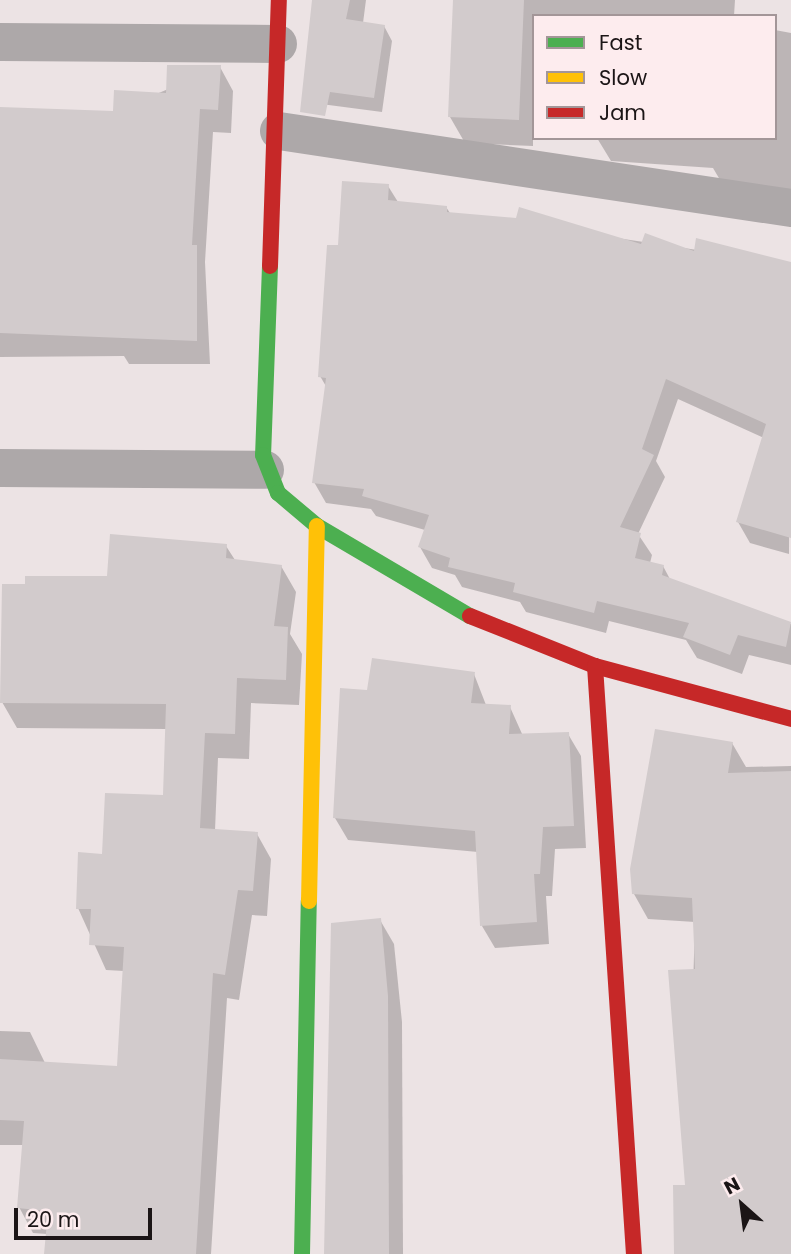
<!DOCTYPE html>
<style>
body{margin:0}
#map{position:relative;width:791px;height:1254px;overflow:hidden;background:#ece3e4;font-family:Poppins,sans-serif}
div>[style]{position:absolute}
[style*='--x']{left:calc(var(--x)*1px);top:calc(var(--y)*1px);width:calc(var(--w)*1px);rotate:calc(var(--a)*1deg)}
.shadow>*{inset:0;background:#0003}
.building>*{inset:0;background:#d2cbcc}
.street>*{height:38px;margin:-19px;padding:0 19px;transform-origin:19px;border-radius:19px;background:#ada8a9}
.fast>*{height:16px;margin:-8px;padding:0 8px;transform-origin:8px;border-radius:8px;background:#4caf50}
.slow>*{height:16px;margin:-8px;padding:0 8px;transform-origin:8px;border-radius:8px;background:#ffc107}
.jam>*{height:16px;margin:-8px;padding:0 8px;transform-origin:8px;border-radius:8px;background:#c62828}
span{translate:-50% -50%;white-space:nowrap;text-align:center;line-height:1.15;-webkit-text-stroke:5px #fdecee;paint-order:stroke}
.legend{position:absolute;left:532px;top:14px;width:245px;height:126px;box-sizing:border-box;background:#fdecee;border:2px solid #a39698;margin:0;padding:9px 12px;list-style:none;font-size:21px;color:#1b1516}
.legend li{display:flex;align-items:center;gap:14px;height:35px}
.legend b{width:35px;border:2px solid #a39698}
.north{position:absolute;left:707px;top:1170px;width:70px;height:70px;-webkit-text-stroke:5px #fdecee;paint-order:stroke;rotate:332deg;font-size:19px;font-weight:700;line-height:28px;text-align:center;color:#1b1516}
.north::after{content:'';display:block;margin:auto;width:24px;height:32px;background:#1b1516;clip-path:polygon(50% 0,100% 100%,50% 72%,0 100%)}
.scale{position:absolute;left:14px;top:1208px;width:138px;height:32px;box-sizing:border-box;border:4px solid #1b1516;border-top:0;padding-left:9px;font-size:21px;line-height:24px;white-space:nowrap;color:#1b1516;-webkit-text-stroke:5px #fdecee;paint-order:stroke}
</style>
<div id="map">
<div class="shadow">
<div style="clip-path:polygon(316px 0,366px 0,363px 23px,384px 26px,392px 41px,382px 112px,321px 104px)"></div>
<div style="clip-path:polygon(454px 0,735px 0,734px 16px,534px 16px,533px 146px,465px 143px,450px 117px)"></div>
<div style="clip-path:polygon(775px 30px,791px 33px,791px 192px,723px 185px,713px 168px,611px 161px,597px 138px,775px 138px)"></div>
<div style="clip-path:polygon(220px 67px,233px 91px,231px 133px,213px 132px,205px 262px,210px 364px,129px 364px,124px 356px,0 357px,0 109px,114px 112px)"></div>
<div style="clip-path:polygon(388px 186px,398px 202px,446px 207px,450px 213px,791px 264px,789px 554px,750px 543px,738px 522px,764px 438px,678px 399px,656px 461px,665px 477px,638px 534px,652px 555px,650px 563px,663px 566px,671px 581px,791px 624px,791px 665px,749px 655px,742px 674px,697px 658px,686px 640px,609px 621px,606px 633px,526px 612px,520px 602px,462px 587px,455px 575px,432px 568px,420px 547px,425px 530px,376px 516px,371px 509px,326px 503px,314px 482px,327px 388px,320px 376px,339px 247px)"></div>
<div style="clip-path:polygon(226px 546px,235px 560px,281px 566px,296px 592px,290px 634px,302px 654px,299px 705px,251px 703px,249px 759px,218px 758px,215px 831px,257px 834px,271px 859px,267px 916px,252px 915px,239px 1000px,227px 998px,211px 1254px,46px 1254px,47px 1234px,33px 1233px,19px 1207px,24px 1145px,0 1145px,0 1031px,30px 1032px,45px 1063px,119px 1068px,124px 971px,106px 970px,78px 908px,104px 855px,165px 797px,167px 729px,17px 728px,2px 702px,27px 585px,108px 578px)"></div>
<div style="clip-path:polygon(474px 674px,486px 705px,510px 707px,523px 736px,568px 734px,581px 756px,586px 848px,555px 849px,552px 896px,546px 896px,549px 944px,495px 948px,482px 926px,478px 852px,348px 840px,335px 818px,368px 692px)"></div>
<div style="clip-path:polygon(732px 743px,746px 767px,791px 766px,791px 1254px,676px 1254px,687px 1187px,695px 922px,648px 919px,634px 894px)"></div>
<div style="clip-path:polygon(380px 920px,394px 944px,402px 1022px,403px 1254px,326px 1254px)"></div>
</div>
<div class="building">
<div style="clip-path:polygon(312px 0,350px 0,346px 19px,385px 25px,374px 98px,330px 92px,325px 116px,300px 112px)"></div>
<div style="clip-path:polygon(453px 0,524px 0,519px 120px,448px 117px)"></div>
<div style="clip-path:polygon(167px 65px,221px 65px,218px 110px,200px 109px,192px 245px,197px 245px,197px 341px,0 333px,0 107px,113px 111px,114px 90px,166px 93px)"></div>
<div style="clip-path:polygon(342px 181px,389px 184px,388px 200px,447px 206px,447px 212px,516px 218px,519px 207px,641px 244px,645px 233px,694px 251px,696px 238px,791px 262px,791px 538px,736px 522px,766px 424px,666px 379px,642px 449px,654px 455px,620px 527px,641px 533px,635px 558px,664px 565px,662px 575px,791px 622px,786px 647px,738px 635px,730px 655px,683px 637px,689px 623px,597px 601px,594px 613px,513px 592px,515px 583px,448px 567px,450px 558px,418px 547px,429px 515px,362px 496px,364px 489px,312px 483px,326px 378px,318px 377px,327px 245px,338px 245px)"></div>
<div style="clip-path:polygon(110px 534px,227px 544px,226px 558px,282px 565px,274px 626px,288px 627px,286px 680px,237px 678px,235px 734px,205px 733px,200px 828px,258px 832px,253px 891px,238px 890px,225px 975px,213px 973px,196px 1254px,44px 1254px,48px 1211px,17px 1208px,24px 1121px,0 1120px,0 1059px,117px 1066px,124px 947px,89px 945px,91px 909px,76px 909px,78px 852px,102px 854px,105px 793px,163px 795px,166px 704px,0 703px,2px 584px,25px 584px,25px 576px,107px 576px)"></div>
<div style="clip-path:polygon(372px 658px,475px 672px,471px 703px,511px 705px,509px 734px,569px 732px,574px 826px,543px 827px,540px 874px,534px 874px,537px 922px,480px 926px,475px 831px,333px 818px,340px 688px,367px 690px)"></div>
<div style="clip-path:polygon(655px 729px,733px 742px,728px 773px,791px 771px,791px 1254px,674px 1254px,673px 1185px,685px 1185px,668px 970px,695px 969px,692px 898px,632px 894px,630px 869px)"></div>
<div style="clip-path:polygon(381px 918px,388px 996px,389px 1254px,324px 1254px,331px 923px)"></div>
</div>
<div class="street">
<div style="--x:0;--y:42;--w:278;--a:0.4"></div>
<div style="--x:279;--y:131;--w:518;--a:8.55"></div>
<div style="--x:0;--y:468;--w:265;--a:0.4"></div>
</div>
<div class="fast">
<div style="--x:270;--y:266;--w:189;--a:92.1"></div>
<div style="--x:263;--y:455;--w:41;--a:68.5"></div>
<div style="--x:278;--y:493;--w:51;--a:40.2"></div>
<div style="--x:317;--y:526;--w:178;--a:30.5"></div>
<div style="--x:302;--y:1254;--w:353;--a:-88.9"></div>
</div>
<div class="slow">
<div style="--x:309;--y:901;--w:375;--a:-88.8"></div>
</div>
<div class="jam">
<div style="--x:270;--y:266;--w:266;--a:-88.1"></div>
<div style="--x:470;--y:616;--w:135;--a:21.8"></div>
<div style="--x:595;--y:666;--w:203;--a:15.1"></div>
<div style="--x:595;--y:666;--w:589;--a:86.21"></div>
</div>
<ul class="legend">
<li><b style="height:9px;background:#4caf50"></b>Fast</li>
<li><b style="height:9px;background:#ffc107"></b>Slow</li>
<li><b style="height:9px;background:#c62828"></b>Jam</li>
</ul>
<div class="north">N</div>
<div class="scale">20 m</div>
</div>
